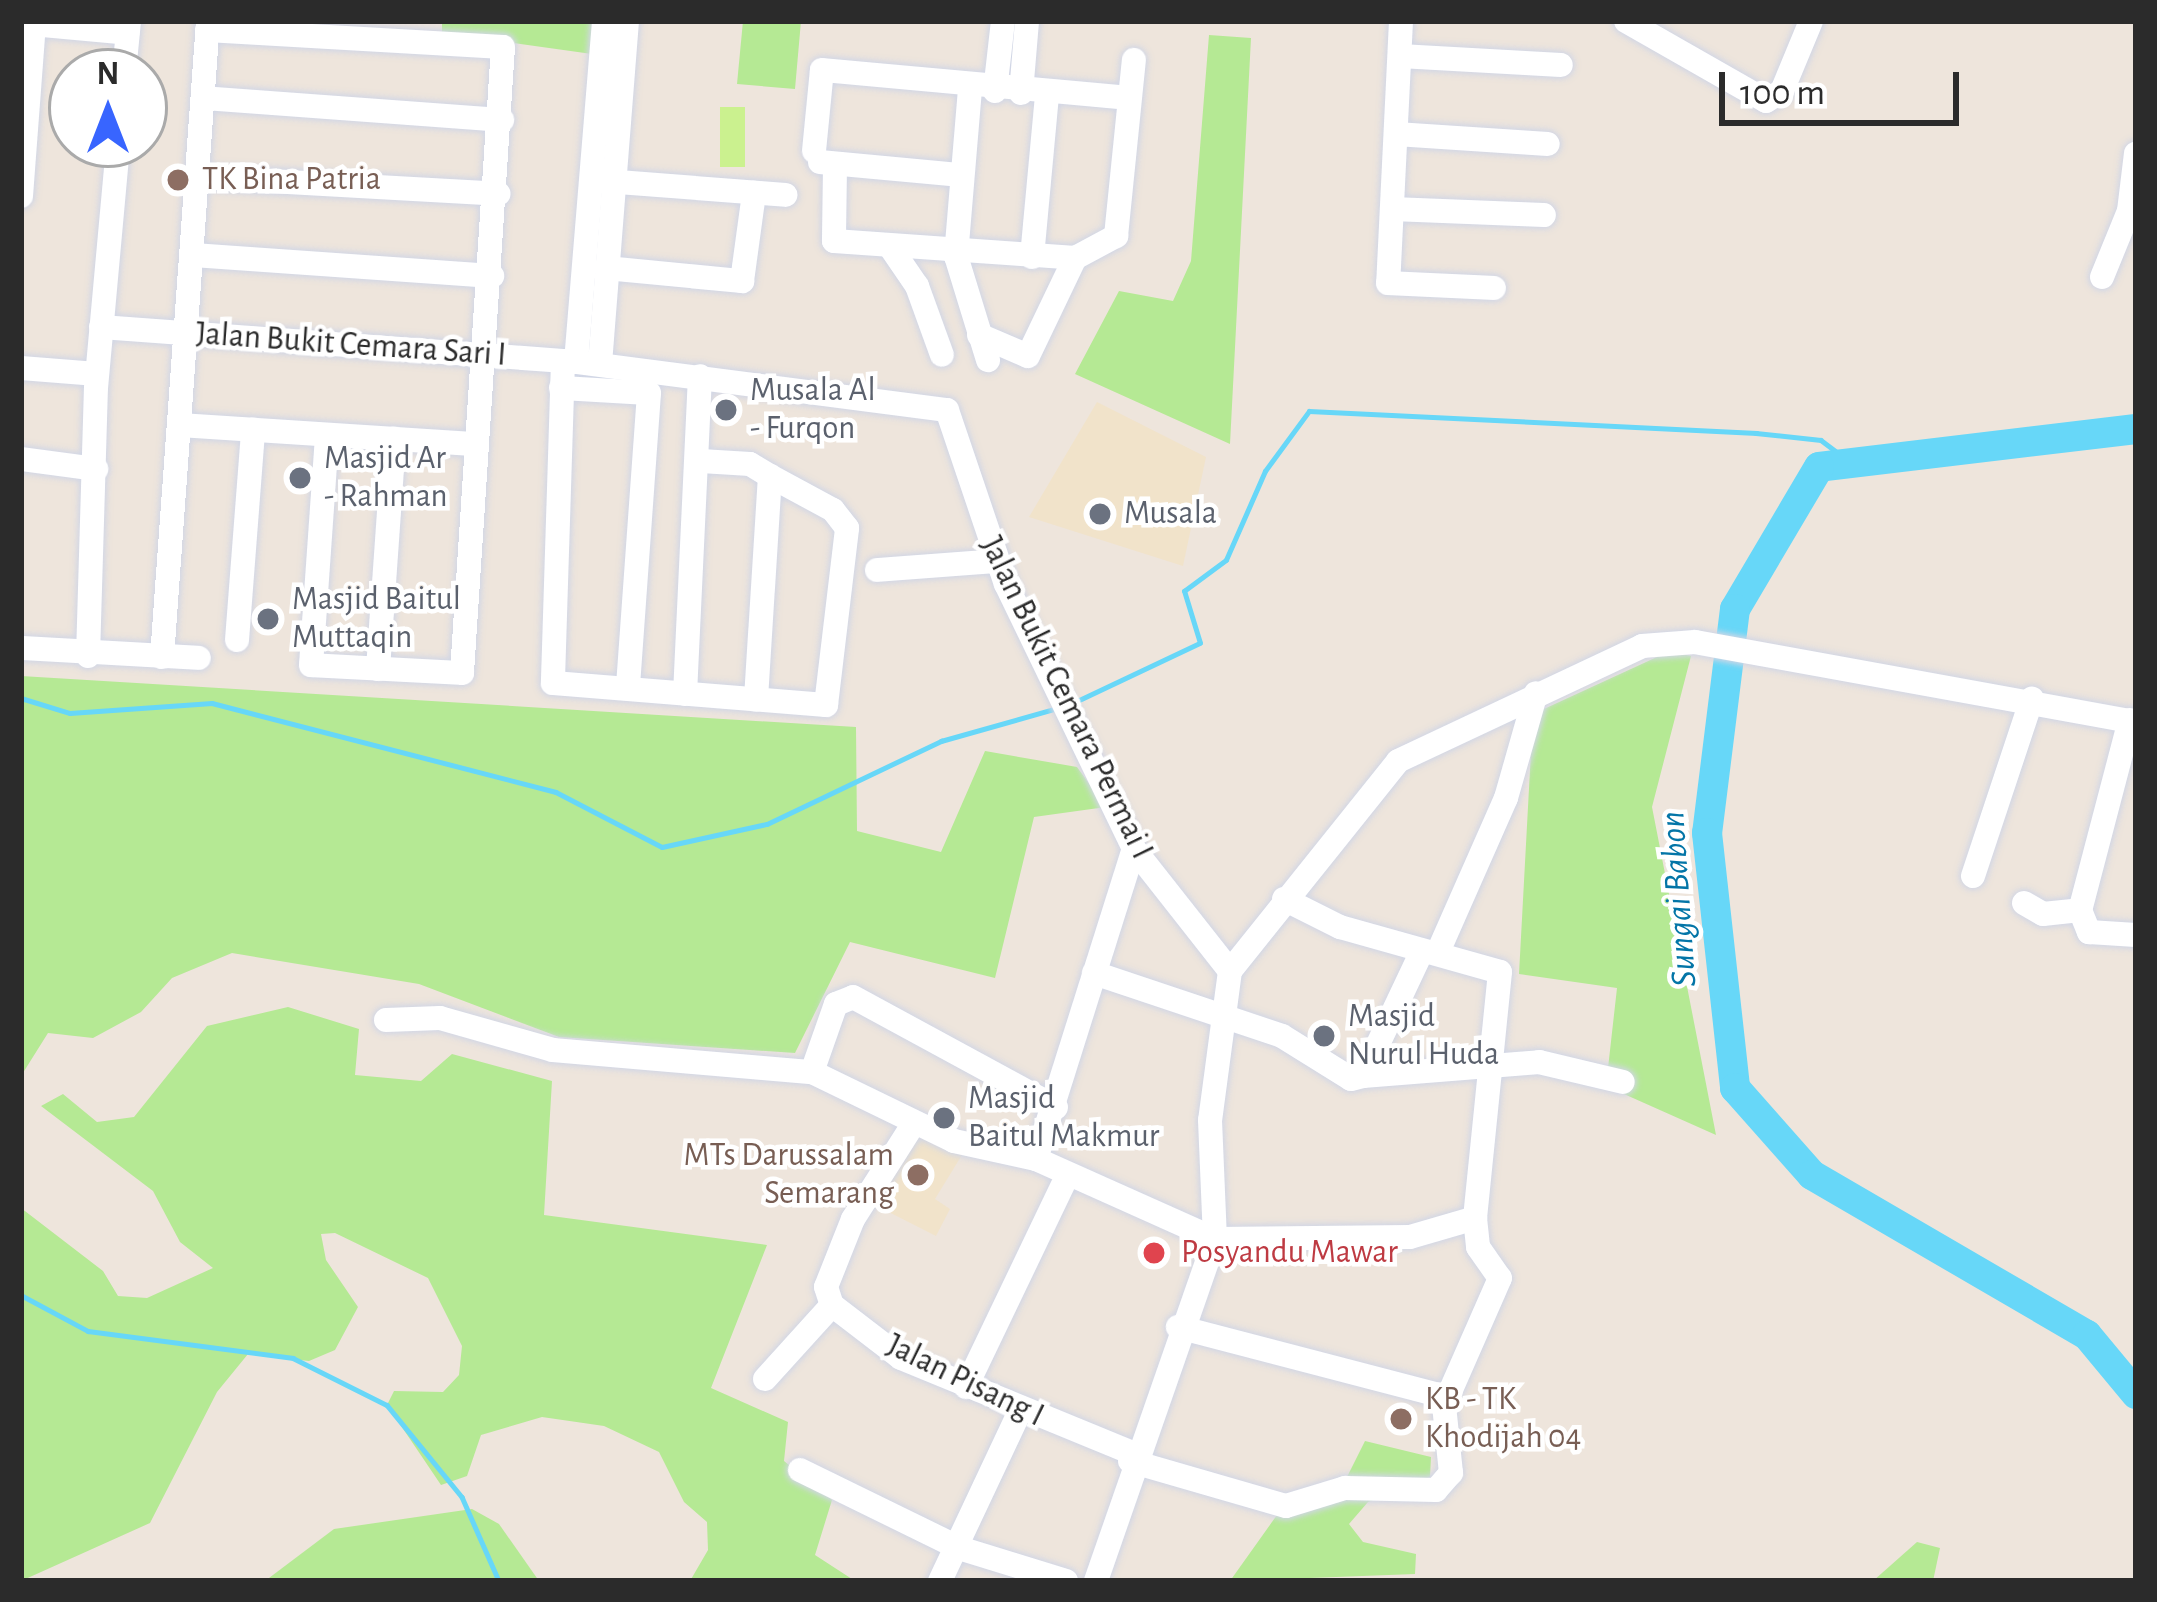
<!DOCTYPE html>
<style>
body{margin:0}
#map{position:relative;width:2157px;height:1602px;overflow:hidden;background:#eee5dc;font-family:"Alegreya Sans",sans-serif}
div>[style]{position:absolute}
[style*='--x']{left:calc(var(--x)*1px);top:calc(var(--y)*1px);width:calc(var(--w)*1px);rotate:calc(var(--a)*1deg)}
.education>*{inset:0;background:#f1e3ca}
.green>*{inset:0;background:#b5e994}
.pitch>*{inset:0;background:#cbf18f}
.stream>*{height:4.5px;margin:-2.25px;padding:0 2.25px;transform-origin:2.25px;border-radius:2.25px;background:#67d7f8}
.river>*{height:30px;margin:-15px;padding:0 15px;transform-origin:15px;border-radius:15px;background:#67d7f8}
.roads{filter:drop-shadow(0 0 3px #d1d6e5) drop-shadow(0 0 3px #d1d6e5)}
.minor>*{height:24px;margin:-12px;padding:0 12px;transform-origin:12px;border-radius:12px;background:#fff}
.dots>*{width:33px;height:33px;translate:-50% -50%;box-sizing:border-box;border:6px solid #fff;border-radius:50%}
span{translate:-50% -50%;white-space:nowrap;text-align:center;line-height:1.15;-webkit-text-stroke:9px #fff;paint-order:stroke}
.education-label{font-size:33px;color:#785e54}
.left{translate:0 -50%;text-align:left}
.right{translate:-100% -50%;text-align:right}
.street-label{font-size:33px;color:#2b2b2b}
.worship-label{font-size:33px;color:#5b616d}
.health-label{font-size:33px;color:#be3a42}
.water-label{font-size:36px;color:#0375a7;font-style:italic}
.frame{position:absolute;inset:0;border:24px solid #2b2b2b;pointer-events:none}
.north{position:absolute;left:48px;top:48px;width:120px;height:120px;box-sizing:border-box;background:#fff;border:3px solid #aaa;border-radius:50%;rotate:0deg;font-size:33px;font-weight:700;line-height:48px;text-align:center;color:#2b2b2b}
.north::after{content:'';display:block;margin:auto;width:42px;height:54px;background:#3865ff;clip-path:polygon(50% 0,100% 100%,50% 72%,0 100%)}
.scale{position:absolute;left:1719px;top:72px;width:240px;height:54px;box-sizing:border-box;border:6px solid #2b2b2b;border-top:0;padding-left:15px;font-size:36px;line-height:42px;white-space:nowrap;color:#2b2b2b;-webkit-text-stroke:9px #fff;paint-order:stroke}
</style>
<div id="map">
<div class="education">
<div style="clip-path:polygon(1097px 402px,1206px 457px,1183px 566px,1029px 517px)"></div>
<div style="clip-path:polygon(915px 1125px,965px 1150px,935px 1199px,950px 1209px,936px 1236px,869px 1202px)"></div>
</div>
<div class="green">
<div style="clip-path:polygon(442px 21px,591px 21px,597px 29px,592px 54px,442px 33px)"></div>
<div style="clip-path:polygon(743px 21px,801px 21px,795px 89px,737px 84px)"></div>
<div style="clip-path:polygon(1209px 35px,1251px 38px,1230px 444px,1075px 374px,1119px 291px,1173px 301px,1191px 261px)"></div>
<div style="clip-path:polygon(1670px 651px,1691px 656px,1652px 807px,1716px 1135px,1606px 1086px,1617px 988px,1519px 974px,1533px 714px)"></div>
<div style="clip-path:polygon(21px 676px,856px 727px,857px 831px,941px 852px,985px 751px,1077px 767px,1106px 807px,1034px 817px,995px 978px,850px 942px,795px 1053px,559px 1037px,419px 984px,232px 953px,172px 978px,141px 1012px,93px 1038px,48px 1033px,21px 1076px)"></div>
<div style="clip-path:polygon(288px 1007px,359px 1029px,355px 1075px,421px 1081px,452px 1054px,552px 1081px,544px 1215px,767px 1245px,711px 1388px,788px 1422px,784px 1461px,832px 1500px,815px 1555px,855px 1581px,690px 1581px,708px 1550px,707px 1522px,684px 1502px,659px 1452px,604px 1426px,542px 1417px,481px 1435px,467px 1476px,441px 1485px,387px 1405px,394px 1391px,443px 1392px,459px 1375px,462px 1346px,428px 1278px,335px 1233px,321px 1234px,326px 1260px,358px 1307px,335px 1350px,309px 1361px,248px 1354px,217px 1392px,150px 1523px,21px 1581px,21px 1208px,103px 1271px,118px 1296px,147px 1298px,213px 1268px,180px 1242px,153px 1191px,41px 1106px,63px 1094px,97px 1122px,134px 1117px,207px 1026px)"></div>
<div style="clip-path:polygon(1365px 1441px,1431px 1457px,1430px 1477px,1368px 1502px,1349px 1524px,1363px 1542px,1416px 1554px,1415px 1574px,1230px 1581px,1277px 1515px,1334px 1503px)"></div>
<div style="clip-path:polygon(472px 1509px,499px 1524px,539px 1581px,265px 1581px,334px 1529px)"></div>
<div style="clip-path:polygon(1917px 1542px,1940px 1548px,1933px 1581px,1873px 1581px)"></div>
</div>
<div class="pitch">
<div style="clip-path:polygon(720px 107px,745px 107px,745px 167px,720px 167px)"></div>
</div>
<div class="stream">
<div style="--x:21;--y:698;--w:51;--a:17"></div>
<div style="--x:70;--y:713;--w:142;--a:-4"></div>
<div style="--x:212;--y:703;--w:355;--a:14.5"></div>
<div style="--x:556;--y:792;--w:119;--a:27.4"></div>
<div style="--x:662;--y:847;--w:107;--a:-12.4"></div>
<div style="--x:767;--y:824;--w:193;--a:-25.5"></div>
<div style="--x:941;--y:741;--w:122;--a:-15.8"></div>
<div style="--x:1075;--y:702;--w:138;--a:-25.3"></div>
<div style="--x:1200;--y:643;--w:54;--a:-107.1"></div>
<div style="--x:1184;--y:591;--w:52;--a:-36.4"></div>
<div style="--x:1226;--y:560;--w:97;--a:-66.3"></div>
<div style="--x:1265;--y:471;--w:74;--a:-53.7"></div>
<div style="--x:1309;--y:411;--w:448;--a:2.8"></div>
<div style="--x:1756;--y:433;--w:65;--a:6.1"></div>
<div style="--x:1821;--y:440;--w:34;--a:37"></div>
<div style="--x:21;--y:1295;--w:76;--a:28.2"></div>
<div style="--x:88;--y:1331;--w:207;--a:7.5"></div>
<div style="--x:293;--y:1358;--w:105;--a:26.6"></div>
<div style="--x:387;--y:1405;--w:119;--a:50.8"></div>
<div style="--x:462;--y:1497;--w:92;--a:66.2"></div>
</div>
<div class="river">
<div style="--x:2136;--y:429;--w:319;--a:173.2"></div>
<div style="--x:1819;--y:467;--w:165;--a:120.6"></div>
<div style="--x:1735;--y:609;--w:226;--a:97.1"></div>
<div style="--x:1707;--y:833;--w:257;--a:83.7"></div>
<div style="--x:1735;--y:1088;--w:116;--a:48.5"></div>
<div style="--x:1812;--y:1175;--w:318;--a:30.2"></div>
<div style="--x:2087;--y:1335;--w:77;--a:50.3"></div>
</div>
<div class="roads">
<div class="minor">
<div style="--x:1401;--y:21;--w:262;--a:92.8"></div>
<div style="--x:1388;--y:283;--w:106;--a:2.7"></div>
<div style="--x:1626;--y:21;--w:161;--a:29.7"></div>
<div style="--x:1766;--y:101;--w:19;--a:-32"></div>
<div style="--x:1782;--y:91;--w:76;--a:-67.5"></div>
<div style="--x:21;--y:23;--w:107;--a:5.3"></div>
<div style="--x:207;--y:30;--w:296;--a:3.3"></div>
<div style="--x:503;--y:47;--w:627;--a:93.75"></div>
<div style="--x:462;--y:673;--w:151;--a:-177"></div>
<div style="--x:311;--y:665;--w:230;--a:-86"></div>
<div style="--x:1400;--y:56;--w:161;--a:3.2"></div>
<div style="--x:124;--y:72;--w:51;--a:-84.4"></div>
<div style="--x:970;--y:89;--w:168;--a:94.8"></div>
<div style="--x:956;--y:256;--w:109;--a:72.9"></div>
<div style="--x:995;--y:91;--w:70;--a:-83.5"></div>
<div style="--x:1021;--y:93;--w:72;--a:-85.2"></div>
<div style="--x:203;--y:98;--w:300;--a:4.2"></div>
<div style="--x:1396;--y:134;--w:152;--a:3.8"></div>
<div style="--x:814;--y:151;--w:81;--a:-84.4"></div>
<div style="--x:822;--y:70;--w:308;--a:5.2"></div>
<div style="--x:820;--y:162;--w:142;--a:5.3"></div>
<div style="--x:835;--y:166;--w:75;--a:90.8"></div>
<div style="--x:834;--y:241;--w:242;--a:4"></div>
<div style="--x:1075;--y:258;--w:47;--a:-28.2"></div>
<div style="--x:1116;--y:236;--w:177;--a:-84.2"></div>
<div style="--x:198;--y:177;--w:301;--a:3.2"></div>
<div style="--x:605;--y:181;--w:181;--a:4.4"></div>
<div style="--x:21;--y:196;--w:172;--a:-85.7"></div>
<div style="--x:1392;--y:209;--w:152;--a:2.3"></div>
<div style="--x:891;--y:248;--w:46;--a:55.6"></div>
<div style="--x:917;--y:286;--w:73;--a:70.1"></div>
<div style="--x:193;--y:255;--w:300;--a:4"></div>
<div style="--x:1032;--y:257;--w:163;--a:-84.7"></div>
<div style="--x:606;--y:268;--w:137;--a:5.5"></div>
<div style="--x:742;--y:281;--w:89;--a:-82.2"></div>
<div style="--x:2102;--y:277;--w:71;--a:-67.8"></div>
<div style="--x:2129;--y:211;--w:58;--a:-83.1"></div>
<div style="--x:101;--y:327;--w:476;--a:4.2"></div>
<div style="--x:576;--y:362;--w:374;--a:7.4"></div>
<div style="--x:947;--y:410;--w:184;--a:71.3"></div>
<div style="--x:1006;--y:584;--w:294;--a:64.2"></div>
<div style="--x:1134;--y:849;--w:155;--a:51.8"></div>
<div style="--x:1230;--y:971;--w:150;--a:97.6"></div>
<div style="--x:1210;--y:1120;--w:119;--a:87.6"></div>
<div style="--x:1215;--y:1239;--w:362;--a:109.2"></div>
<div style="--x:979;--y:335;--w:53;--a:23.2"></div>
<div style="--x:1028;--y:356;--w:109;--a:-64.4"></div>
<div style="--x:563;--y:361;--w:322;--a:91.8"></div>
<div style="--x:553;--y:683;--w:274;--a:4.6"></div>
<div style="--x:826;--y:705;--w:178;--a:-83.2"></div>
<div style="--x:847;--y:528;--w:23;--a:-128"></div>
<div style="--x:833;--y:510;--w:72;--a:-151.6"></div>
<div style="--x:576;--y:362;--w:342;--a:-85.3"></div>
<div style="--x:600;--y:364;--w:344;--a:-85.5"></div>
<div style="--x:21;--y:368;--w:76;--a:4.5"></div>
<div style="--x:561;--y:388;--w:88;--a:3.3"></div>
<div style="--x:649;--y:393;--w:296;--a:94.1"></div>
<div style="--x:180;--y:425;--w:297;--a:3.7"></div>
<div style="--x:21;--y:459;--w:76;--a:7.6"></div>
<div style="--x:701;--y:461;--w:49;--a:3.5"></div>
<div style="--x:750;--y:464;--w:23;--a:31"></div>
<div style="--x:770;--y:476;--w:224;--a:93.6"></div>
<div style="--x:877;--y:570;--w:120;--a:-4.3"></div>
<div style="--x:237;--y:640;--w:211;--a:-85.6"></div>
<div style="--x:21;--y:648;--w:178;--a:3.2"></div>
<div style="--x:88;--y:656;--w:268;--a:-88.3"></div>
<div style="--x:96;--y:388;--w:245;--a:-84.8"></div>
<div style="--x:162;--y:657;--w:638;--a:-85.86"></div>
<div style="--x:378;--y:669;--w:231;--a:-86"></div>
<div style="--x:685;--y:694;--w:318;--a:-87.3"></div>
<div style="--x:2130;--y:720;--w:196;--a:104.7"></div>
<div style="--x:2080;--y:910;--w:24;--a:68"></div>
<div style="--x:2089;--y:932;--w:47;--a:3.7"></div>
<div style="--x:1973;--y:876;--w:187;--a:-71.6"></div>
<div style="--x:1284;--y:899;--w:63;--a:26.6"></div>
<div style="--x:1340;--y:927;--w:166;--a:15.7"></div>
<div style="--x:1500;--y:972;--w:247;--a:95.8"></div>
<div style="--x:1475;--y:1218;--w:29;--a:84"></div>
<div style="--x:1478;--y:1247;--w:38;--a:55"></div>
<div style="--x:1500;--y:1278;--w:132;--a:113.7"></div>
<div style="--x:2024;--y:903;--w:22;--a:30"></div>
<div style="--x:2043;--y:914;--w:37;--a:-6"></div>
<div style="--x:1438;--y:952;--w:168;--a:-66.2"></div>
<div style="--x:1506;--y:798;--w:109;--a:-74.1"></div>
<div style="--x:1230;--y:971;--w:269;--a:-51.3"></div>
<div style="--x:1398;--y:761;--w:270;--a:-25.2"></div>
<div style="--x:1642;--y:646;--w:53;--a:-4.3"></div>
<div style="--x:1695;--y:642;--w:448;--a:10.3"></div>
<div style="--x:1094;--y:973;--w:198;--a:18.5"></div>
<div style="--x:1282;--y:1036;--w:81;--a:31.9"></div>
<div style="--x:1351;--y:1079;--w:12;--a:-14"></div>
<div style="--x:1363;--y:1076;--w:138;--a:-64.7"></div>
<div style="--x:386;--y:1020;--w:54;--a:-2.1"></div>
<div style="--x:440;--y:1018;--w:117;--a:15.8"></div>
<div style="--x:553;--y:1050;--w:260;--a:4.9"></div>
<div style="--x:812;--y:1072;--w:158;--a:25.9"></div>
<div style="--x:954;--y:1141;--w:84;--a:12.4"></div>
<div style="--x:1036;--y:1159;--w:196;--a:24.1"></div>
<div style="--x:1215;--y:1239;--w:195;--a:-0.6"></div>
<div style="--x:1410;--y:1237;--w:68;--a:-16.3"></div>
<div style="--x:812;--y:1072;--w:72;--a:-70.6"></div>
<div style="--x:836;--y:1004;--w:18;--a:-22"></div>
<div style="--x:853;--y:997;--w:231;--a:28.5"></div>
<div style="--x:1363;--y:1076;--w:177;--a:-4.5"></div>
<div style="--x:1539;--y:1062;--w:86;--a:13.4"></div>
<div style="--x:914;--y:1123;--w:114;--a:122.4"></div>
<div style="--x:853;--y:1219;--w:73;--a:111.7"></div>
<div style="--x:826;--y:1287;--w:19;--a:72"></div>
<div style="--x:832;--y:1305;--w:87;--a:37.5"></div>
<div style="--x:901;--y:1358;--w:251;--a:22.3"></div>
<div style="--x:1036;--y:1159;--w:325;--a:-72.5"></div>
<div style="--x:765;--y:1379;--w:100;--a:-47.8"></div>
<div style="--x:966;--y:1387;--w:232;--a:-64.4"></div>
<div style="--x:1130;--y:1461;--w:162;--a:16.1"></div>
<div style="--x:1286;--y:1506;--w:62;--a:-17"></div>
<div style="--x:1345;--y:1488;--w:91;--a:1.3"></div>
<div style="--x:1436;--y:1490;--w:23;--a:-49"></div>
<div style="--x:1451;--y:1473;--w:77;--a:-95.9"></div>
<div style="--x:1443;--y:1396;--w:274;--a:-165.4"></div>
<div style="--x:800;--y:1470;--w:177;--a:26.1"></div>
<div style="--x:959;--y:1548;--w:112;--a:17.1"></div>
<div style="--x:940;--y:1581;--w:188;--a:-64.8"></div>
</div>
</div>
<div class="dots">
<div style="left:178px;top:180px;background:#8d6e63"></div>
<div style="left:726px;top:410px;background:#6b7280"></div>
<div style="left:300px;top:478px;background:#6b7280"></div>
<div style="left:1100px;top:514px;background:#6b7280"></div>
<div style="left:268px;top:619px;background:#6b7280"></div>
<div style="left:1324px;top:1036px;background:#6b7280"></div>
<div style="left:944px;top:1118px;background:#6b7280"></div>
<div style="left:918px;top:1175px;background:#8d6e63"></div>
<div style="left:1154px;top:1253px;background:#e0444e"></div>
<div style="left:1401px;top:1419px;background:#8d6e63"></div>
</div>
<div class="education-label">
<span class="left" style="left:202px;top:180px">TK Bina Patria</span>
<span class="right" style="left:894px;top:1175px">MTs Darussalam<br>Semarang</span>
<span class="left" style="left:1425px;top:1419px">KB - TK<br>Khodijah 04</span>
</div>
<div class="street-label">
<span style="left:351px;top:345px;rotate:4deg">Jalan Bukit Cemara Sari I</span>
<span style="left:1066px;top:698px;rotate:64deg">Jalan Bukit Cemara Permai I</span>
<span style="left:965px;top:1381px;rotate:26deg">Jalan Pisang I</span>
</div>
<div class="worship-label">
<span class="left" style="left:750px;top:410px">Musala Al<br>- Furqon</span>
<span class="left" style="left:324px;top:478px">Masjid Ar<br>- Rahman</span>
<span class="left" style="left:1124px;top:514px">Musala</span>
<span class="left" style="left:292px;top:619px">Masjid Baitul<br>Muttaqin</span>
<span class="left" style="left:1348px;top:1036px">Masjid<br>Nurul Huda</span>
<span class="left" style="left:968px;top:1118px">Masjid<br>Baitul Makmur</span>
</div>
<div class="health-label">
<span class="left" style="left:1181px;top:1253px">Posyandu Mawar</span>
</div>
<div class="water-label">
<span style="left:1679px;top:899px;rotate:-94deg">Sungai Babon</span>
</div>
<div class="frame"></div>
<div class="north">N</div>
<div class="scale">100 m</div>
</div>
